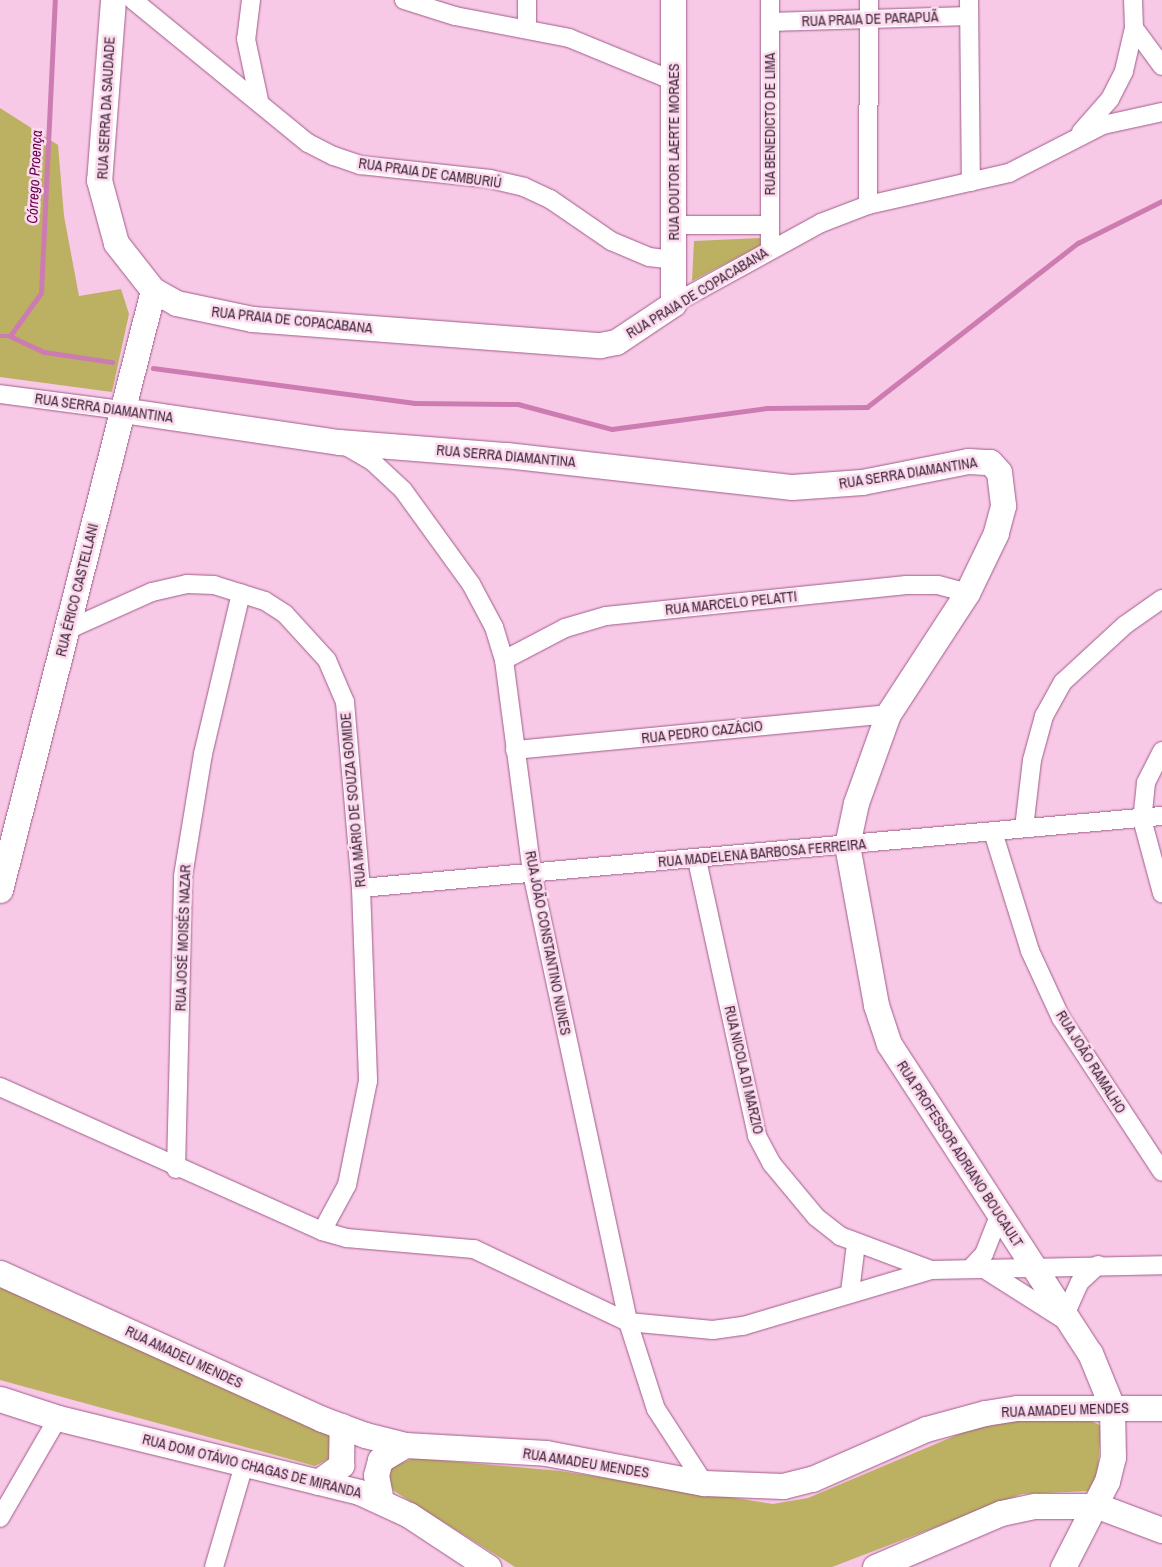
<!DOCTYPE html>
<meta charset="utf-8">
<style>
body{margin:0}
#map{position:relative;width:1162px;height:1567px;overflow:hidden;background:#f8c9e6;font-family:"Archivo Narrow",sans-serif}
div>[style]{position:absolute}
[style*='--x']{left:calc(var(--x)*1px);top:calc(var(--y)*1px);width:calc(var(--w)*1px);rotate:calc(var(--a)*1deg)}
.green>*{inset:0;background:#bcb062}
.stream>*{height:4.5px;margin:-2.25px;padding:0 2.25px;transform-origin:2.25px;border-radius:2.25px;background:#cd7cb2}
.roads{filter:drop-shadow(0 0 1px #a15c8b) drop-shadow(0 0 1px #a15c8b)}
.street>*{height:18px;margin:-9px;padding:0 9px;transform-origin:9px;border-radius:9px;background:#fff}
.secondary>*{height:25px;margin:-12.5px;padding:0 12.5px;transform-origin:12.5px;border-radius:12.5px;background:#fff}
span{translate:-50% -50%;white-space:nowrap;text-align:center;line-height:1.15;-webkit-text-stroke:5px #fbdcef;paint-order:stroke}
.street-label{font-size:14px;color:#44263a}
.water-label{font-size:15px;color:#680051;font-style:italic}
</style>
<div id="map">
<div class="green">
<div style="clip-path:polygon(0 108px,58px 145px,64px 216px,79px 296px,121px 289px,129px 314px,112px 392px,0 377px)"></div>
<div style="clip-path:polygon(760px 238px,761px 245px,692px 281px,694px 241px)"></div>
<div style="clip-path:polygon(0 1287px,332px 1435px,336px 1455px,315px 1466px,0 1380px)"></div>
<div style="clip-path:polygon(1090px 1420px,1101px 1426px,1097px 1482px,1090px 1491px,1022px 1494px,832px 1567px,515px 1567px,394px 1491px,387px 1480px,389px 1468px,414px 1458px,560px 1471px,773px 1504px,808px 1498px,971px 1429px,1017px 1421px)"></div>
</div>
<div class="stream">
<div style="--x:0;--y:336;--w:10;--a:0"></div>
<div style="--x:10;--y:336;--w:53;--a:-54.2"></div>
<div style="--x:41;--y:293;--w:293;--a:-87.3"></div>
<div style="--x:10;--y:336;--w:38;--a:25"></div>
<div style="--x:45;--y:352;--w:68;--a:8.5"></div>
<div style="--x:153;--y:368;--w:264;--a:7.6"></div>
<div style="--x:415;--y:403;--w:103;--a:0.6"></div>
<div style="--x:518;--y:404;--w:97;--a:14.9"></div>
<div style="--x:612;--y:429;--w:156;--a:-7.7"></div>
<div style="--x:767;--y:408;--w:100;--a:-0.6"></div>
<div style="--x:867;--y:407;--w:267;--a:-37.9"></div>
<div style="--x:1078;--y:243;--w:94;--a:-26.6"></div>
</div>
<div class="roads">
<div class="street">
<div style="--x:133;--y:0;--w:226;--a:39.3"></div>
<div style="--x:308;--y:143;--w:29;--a:27"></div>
<div style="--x:334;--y:156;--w:28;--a:19"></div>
<div style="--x:360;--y:165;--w:131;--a:6.1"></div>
<div style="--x:490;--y:179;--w:35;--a:13"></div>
<div style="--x:524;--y:187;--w:29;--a:25"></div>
<div style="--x:550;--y:199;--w:74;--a:34.5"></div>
<div style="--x:611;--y:241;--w:41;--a:22.8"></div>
<div style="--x:649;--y:257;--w:24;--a:7"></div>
<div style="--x:251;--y:0;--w:39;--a:97"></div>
<div style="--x:246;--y:39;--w:62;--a:78"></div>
<div style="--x:404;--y:0;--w:53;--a:17.4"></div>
<div style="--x:455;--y:16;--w:116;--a:10.9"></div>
<div style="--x:569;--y:38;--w:113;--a:22.3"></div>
<div style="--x:969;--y:0;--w:182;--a:89.4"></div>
<div style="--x:770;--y:22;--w:199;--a:-1.7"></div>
<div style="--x:527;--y:28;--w:28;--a:-90"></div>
<div style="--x:1134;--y:28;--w:47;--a:53.6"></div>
<div style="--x:1081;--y:132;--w:44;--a:-48.7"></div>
<div style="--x:1110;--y:99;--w:31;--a:-63"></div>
<div style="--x:1124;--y:71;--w:44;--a:-76.9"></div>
<div style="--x:1134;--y:28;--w:28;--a:-92"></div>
<div style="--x:868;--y:205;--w:205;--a:-89.7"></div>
<div style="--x:676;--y:225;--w:94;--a:0"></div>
<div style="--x:770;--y:248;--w:248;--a:-90"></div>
<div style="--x:673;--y:304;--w:169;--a:-28.7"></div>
<div style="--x:821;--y:223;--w:50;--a:-21"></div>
<div style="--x:868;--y:205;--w:145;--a:-12.8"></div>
<div style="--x:1009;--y:173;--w:106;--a:-27.1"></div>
<div style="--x:1103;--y:125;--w:60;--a:-12.4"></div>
<div style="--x:0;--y:394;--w:123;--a:7.5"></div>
<div style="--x:344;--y:445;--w:34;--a:30"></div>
<div style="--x:373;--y:462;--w:41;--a:43"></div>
<div style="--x:403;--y:490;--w:116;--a:54.1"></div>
<div style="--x:471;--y:584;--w:49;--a:61.9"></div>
<div style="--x:494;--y:627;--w:34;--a:73"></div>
<div style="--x:504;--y:660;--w:215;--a:82.5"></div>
<div style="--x:532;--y:873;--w:459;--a:77.9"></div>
<div style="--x:628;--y:1322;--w:91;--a:72.2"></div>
<div style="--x:656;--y:1409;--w:88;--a:57"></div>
<div style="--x:67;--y:630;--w:93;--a:-24.1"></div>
<div style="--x:152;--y:592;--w:36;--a:-13"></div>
<div style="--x:187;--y:584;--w:27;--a:2"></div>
<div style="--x:214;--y:585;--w:53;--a:17.4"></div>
<div style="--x:265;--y:601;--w:24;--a:33"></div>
<div style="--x:285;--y:614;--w:62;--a:47.6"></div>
<div style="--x:327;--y:660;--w:46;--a:66.8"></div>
<div style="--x:345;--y:702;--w:187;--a:85.1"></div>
<div style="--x:361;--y:888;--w:193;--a:87.9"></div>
<div style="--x:368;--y:1081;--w:106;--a:101.4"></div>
<div style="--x:347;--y:1185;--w:52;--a:118.5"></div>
<div style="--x:504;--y:660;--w:69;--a:-27.7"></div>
<div style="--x:565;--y:628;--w:43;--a:-16.3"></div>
<div style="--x:606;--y:616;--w:302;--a:-5.9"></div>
<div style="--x:906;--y:585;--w:32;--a:0"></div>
<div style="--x:938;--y:585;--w:30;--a:15"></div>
<div style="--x:515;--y:750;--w:375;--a:-5.5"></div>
<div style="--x:1162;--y:751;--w:36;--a:117"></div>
<div style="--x:1146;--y:783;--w:36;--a:96"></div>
<div style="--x:1142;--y:819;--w:77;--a:74.9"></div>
<div style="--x:1024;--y:828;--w:68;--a:-83.3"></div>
<div style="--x:1032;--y:760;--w:46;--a:-74.7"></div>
<div style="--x:1044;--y:716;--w:39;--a:-61"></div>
<div style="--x:1063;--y:682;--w:84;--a:-42.6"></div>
<div style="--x:1125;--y:625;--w:45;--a:-35.1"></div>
<div style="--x:993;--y:832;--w:125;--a:72.7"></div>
<div style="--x:1030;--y:951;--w:74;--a:65.2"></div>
<div style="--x:1061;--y:1018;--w:184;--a:56.7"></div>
<div style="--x:697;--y:860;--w:282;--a:77.7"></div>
<div style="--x:757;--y:1136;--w:32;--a:62"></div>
<div style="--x:772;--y:1164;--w:69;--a:50.3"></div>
<div style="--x:816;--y:1217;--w:31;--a:38"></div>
<div style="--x:840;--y:1236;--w:97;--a:20.5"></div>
<div style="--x:361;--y:888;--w:804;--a:-5.14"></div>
<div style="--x:0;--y:1087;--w:353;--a:24.1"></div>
<div style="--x:322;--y:1231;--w:26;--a:16"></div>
<div style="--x:347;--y:1238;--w:127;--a:5"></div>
<div style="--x:474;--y:1249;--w:170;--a:25.4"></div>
<div style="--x:628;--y:1322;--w:85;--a:5.4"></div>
<div style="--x:713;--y:1330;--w:30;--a:-8"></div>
<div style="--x:743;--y:1326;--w:196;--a:-16.6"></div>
<div style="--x:931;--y:1270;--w:231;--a:-1.2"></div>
<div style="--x:176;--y:1169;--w:293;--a:-88.6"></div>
<div style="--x:183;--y:876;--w:124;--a:-80.7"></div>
<div style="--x:203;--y:754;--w:165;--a:-76.7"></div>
<div style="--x:981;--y:1267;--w:97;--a:32.4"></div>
<div style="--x:971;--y:1268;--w:19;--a:-47"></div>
<div style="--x:984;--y:1254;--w:41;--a:-68.5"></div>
<div style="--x:850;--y:1292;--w:48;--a:-82.9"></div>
<div style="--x:1065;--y:1315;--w:36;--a:-66"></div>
<div style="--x:1080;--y:1282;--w:25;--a:-43"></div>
<div style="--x:0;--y:1518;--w:116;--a:-59.9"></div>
<div style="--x:214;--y:1567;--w:109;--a:-73.6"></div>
</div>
<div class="secondary">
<div style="--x:113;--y:0;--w:181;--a:94.4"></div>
<div style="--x:99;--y:180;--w:65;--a:74.9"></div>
<div style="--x:116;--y:243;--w:60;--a:51.8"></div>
<div style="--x:153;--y:290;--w:26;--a:29"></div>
<div style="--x:176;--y:303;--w:78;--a:11.9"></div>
<div style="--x:252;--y:319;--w:349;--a:4.3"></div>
<div style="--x:600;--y:345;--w:16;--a:-11"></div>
<div style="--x:616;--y:342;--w:69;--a:-33.7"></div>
<div style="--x:673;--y:304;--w:304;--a:-90"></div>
<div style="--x:122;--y:410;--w:219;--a:8.4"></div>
<div style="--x:339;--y:442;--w:168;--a:4.5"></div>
<div style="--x:506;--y:455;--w:288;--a:6.4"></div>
<div style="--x:792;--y:487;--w:70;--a:-4.1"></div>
<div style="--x:862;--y:482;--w:108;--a:-11.2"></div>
<div style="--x:968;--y:461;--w:22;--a:3"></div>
<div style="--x:990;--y:462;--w:13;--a:48"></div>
<div style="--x:999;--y:472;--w:34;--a:83"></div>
<div style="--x:1003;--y:506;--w:28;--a:105"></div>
<div style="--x:996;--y:533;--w:67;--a:115.8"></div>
<div style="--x:967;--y:593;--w:145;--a:123.1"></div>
<div style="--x:888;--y:714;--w:95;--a:109.8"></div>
<div style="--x:856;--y:803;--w:43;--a:102.1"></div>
<div style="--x:847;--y:845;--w:163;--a:79.7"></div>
<div style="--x:876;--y:1005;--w:41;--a:71.6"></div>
<div style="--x:889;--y:1044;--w:369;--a:57"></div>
<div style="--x:1090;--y:1353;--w:58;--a:67.8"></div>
<div style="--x:1112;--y:1407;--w:50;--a:88.9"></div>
<div style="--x:1113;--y:1457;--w:25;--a:104"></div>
<div style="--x:1107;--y:1481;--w:97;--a:117.1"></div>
<div style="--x:0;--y:890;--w:619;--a:-75.69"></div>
<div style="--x:0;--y:1273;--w:354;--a:24.4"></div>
<div style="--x:322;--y:1419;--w:46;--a:20.4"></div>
<div style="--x:365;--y:1435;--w:41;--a:14"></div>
<div style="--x:405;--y:1445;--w:141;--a:3.2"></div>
<div style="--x:546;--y:1453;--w:161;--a:10.8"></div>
<div style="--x:704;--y:1483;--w:79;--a:2.2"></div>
<div style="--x:783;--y:1486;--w:30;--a:-14"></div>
<div style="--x:812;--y:1479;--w:124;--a:-23.7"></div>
<div style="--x:926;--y:1429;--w:61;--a:-15.2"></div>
<div style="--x:985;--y:1413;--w:32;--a:-9"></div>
<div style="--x:1017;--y:1408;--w:145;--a:0"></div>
<div style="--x:0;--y:1399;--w:61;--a:18.1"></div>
<div style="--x:58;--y:1418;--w:310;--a:13.8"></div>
<div style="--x:359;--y:1492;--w:55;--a:24.7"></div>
<div style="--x:409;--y:1515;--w:95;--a:33.4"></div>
<div style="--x:318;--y:1482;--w:29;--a:-36"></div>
<div style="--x:341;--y:1465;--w:39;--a:-89"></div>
<div style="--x:381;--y:1501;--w:26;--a:-101"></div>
<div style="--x:376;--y:1475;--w:16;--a:-75"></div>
<div style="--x:380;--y:1460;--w:29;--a:-31"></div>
<div style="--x:875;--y:1567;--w:137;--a:-23.2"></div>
<div style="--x:1001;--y:1513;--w:35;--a:-12"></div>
<div style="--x:1035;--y:1506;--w:63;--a:0"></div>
<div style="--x:1098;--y:1506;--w:68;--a:20.6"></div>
</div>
</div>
<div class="street-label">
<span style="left:870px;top:19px;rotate:-2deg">RUA PRAIA DE PARAPUÃ</span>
<span style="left:106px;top:108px;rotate:-87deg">RUA SERRA DA SAUDADE</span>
<span style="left:770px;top:124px;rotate:-90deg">RUA BENEDICTO DE LIMA</span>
<span style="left:674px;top:152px;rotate:-90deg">RUA DOUTOR LAERTE MORAES</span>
<span style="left:430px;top:173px;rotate:8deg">RUA PRAIA DE CAMBURIÚ</span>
<span style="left:697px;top:293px;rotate:-31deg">RUA PRAIA DE COPACABANA</span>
<span style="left:292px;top:320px;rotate:6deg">RUA PRAIA DE COPACABANA</span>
<span style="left:104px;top:408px;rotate:8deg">RUA SERRA DIAMANTINA</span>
<span style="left:506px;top:456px;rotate:5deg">RUA SERRA DIAMANTINA</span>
<span style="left:908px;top:473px;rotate:-9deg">RUA SERRA DIAMANTINA</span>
<span style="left:77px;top:590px;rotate:-76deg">RUA ÉRICO CASTELLANI</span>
<span style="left:731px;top:603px;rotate:-6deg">RUA MARCELO PELATTI</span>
<span style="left:702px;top:732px;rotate:-6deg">RUA PEDRO CAZÁCIO</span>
<span style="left:353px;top:800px;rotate:-95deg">RUA MÁRIO DE SOUZA GOMIDE</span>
<span style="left:762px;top:853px;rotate:-5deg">RUA MADELENA BARBOSA FERREIRA</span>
<span style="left:183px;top:938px;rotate:-88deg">RUA JOSÉ MOISÉS NAZAR</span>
<span style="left:548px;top:943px;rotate:79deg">RUA JOÃO CONSTANTINO NUNES</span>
<span style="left:1091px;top:1062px;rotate:58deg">RUA JOÃO RAMALHO</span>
<span style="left:744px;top:1070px;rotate:77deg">RUA NICOLA DI MARZIO</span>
<span style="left:960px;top:1154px;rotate:57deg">RUA PROFESSOR ADRIANO BOUCAULT</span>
<span style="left:184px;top:1357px;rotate:25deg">RUA AMADEU MENDES</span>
<span style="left:1065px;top:1410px;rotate:-2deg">RUA AMADEU MENDES</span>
<span style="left:586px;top:1463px;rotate:9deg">RUA AMADEU MENDES</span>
<span style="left:252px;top:1466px;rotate:14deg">RUA DOM OTÁVIO CHAGAS DE MIRANDA</span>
</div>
<div class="water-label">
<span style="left:34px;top:177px;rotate:-87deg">Córrego Proença</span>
</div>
</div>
